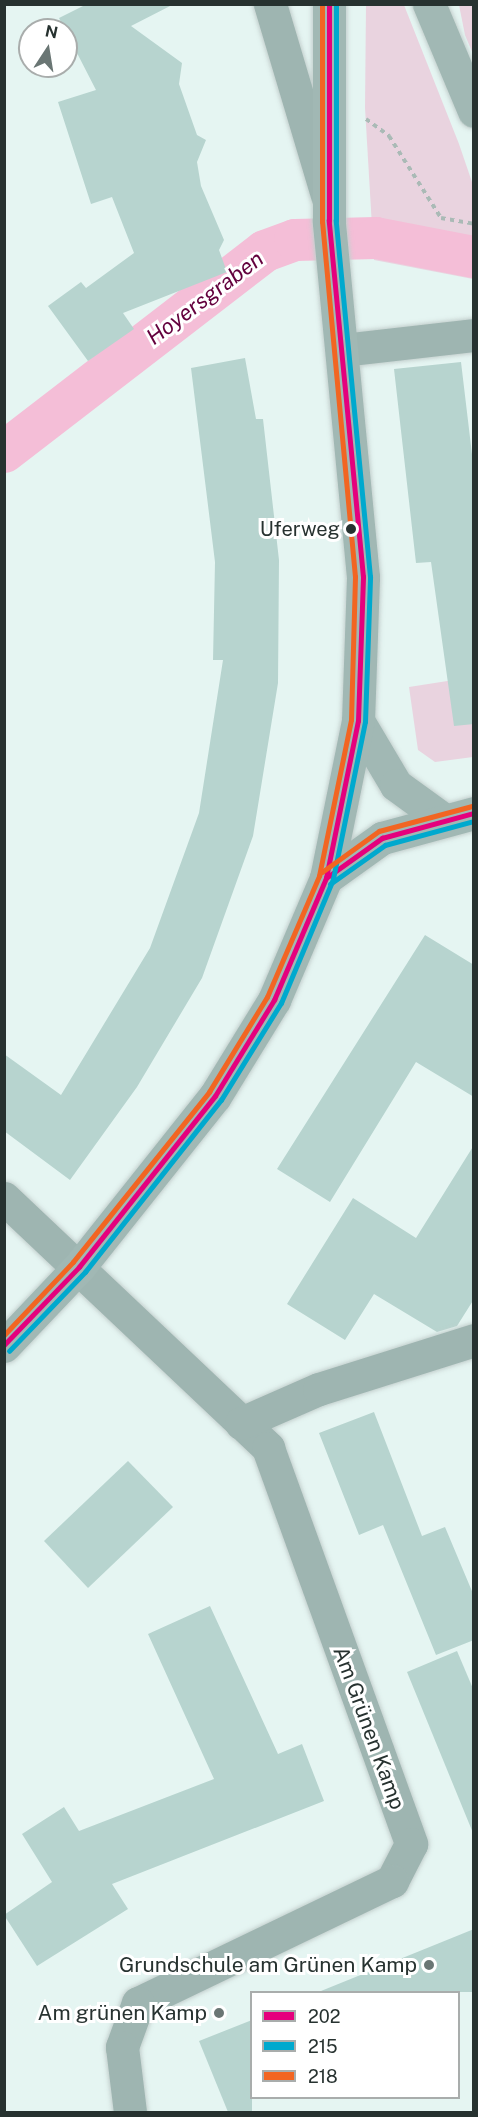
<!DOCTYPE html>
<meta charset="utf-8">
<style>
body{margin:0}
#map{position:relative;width:478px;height:2117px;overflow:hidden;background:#e5f5f2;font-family:"Public Sans",sans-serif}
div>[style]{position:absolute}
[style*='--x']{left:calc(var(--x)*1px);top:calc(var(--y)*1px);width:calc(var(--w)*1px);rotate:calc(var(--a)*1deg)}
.green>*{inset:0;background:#e9d3df}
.canal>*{height:42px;margin:-21px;padding:0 21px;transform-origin:21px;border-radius:21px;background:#f4bed7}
.building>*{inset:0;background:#b7d4cf}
.path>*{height:4px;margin-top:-2px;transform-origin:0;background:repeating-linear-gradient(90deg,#aabab6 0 4.5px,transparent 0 9px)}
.roads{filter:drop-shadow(0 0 2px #c4d0ce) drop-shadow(0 0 2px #c4d0ce)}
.minor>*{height:33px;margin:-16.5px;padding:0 16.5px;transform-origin:16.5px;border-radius:16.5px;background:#9eb5b1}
.major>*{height:33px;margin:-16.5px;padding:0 16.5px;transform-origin:16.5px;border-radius:16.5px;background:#a1b8b4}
.bus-1>*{height:4.5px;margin:-2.25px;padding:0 2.25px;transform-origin:2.25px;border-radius:2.25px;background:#e5007d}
.bus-2>*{height:4.5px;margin:-2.25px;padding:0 2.25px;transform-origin:2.25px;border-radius:2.25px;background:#00a9ce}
.bus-3>*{height:4.5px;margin:-2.25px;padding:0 2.25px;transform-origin:2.25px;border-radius:2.25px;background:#f26522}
.dots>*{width:16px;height:16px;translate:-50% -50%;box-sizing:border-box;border:3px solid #fff;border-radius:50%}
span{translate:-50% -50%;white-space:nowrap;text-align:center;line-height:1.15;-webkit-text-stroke:6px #fff;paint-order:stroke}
.bus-label{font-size:20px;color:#273230}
.right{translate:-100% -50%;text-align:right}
.street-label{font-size:21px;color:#273230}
.poi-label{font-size:21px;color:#273230}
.water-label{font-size:22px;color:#63003d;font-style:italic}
.frame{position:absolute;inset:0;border:6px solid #273230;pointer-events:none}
.legend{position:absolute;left:250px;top:1991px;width:210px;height:108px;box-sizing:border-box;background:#fff;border:2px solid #a9adac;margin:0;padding:8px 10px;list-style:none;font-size:18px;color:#273230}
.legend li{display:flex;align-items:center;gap:12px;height:30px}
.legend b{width:30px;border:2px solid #a9adac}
.north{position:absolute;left:18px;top:18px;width:60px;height:60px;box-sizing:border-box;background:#fff;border:2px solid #a9adac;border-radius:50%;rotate:12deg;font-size:16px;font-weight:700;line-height:24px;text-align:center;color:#273230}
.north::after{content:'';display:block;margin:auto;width:21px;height:27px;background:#6a7674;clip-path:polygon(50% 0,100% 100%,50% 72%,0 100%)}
</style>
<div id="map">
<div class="green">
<div style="clip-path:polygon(366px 5px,404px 5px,459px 144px,473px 185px,473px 279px,374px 260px,365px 108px)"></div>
<div style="clip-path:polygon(459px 5px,473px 5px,473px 54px,465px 35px)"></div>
<div style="clip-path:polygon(473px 677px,473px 757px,435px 762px,418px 750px,409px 687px)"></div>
</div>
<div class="canal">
<div style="--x:4;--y:452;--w:329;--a:-37.6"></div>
<div style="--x:265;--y:251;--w:32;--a:-20"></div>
<div style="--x:295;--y:240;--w:81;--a:-1.4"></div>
<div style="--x:376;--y:238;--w:100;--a:11"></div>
</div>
<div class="building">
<div style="clip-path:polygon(87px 4px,174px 4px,131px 26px,182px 63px,179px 84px,197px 135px,206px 140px,197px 162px,201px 186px,224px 240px,219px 250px,227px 272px,123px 313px,134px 329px,88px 361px,48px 306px,81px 282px,86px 288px,134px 253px,112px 197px,91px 204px,58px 102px,96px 90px,59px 18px)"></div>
<div style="clip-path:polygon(245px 358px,256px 419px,263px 419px,279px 560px,278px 683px,253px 836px,202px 978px,137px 1087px,70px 1180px,4px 1131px,4px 1054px,61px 1095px,150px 948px,199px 813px,223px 660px,213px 660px,215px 562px,191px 368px)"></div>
<div style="clip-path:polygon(461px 362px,474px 471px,474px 724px,454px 726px,431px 562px,416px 563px,394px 369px)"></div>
<div style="clip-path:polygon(425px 935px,474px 965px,474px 1097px,416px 1062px,330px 1202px,277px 1169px)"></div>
<div style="clip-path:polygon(474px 1145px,474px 1299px,457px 1326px,437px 1332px,374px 1294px,345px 1340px,287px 1304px,353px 1198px,416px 1238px)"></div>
<div style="clip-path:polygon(374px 1412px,422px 1536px,445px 1527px,474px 1596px,474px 1640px,436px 1655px,383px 1525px,359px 1535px,319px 1433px)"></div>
<div style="clip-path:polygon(128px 1461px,173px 1507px,88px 1588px,44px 1541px)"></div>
<div style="clip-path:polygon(210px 1606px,278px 1754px,302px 1744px,324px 1801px,112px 1884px,128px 1909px,37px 1966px,4px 1915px,52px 1882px,22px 1834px,64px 1807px,79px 1831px,214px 1779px,148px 1634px)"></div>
<div style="clip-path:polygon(457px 1651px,474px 1691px,473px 1833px,407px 1672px)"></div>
<div style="clip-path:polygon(474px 1929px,474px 1992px,321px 1992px,321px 1991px)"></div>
<div style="clip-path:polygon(252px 2020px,252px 2112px,228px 2112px,199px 2041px)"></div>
</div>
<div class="path">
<div style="--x:366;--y:119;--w:29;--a:36"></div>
<div style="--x:389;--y:136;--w:97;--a:57.6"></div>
<div style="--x:441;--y:218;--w:34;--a:10"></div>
</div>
<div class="roads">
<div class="minor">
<div style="--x:270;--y:4;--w:199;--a:73.4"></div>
<div style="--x:342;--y:350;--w:133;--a:-6.5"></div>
<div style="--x:4;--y:1198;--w:364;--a:43.4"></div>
<div style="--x:268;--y:1448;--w:421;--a:70.1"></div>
<div style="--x:411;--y:1844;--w:42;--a:117.2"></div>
<div style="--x:392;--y:1881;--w:282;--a:154.3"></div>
<div style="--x:138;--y:2003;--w:47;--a:110"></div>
<div style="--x:122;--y:2047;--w:65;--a:83"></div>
<div style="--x:241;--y:1423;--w:85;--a:-23.6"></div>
<div style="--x:319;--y:1389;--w:163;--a:-17.5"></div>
</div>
<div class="major">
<div style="--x:429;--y:4;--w:116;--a:67.2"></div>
<div style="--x:358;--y:721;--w:74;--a:59.3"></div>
<div style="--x:396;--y:785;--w:58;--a:35.9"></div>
<div style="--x:326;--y:878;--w:69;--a:-35.5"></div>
<div style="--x:382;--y:838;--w:95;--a:-15.2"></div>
<div style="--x:4;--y:1346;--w:109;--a:-46.5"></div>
<div style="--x:79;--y:1267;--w:218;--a:-51.5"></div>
<div style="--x:215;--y:1096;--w:113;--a:-58.4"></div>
<div style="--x:274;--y:1000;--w:133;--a:-66.9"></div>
<div style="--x:326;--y:878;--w:160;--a:-78.5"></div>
<div style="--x:358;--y:721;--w:144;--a:-88"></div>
<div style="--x:363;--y:577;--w:358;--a:-95.5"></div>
<div style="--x:329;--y:221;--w:217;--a:-90"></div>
</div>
</div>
<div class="bus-1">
<div style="--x:326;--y:878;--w:69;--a:-35.5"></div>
<div style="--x:382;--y:838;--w:95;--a:-15.2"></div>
<div style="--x:4;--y:1345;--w:108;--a:-46.1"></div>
<div style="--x:79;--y:1267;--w:218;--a:-51.5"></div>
<div style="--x:215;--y:1096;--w:113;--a:-58.4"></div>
<div style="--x:274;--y:1000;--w:133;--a:-66.9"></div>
<div style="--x:326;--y:878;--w:160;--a:-78.5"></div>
<div style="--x:358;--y:721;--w:144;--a:-88"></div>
<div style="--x:363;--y:577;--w:358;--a:-95.5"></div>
<div style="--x:329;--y:221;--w:217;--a:-90"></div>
</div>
<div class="bus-2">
<div style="--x:330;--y:884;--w:67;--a:-35.3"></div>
<div style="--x:385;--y:845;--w:92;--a:-15.1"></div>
<div style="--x:9;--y:1351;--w:110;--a:-46.1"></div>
<div style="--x:85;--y:1272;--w:219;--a:-51.7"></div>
<div style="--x:221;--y:1100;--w:114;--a:-58.3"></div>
<div style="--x:281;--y:1003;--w:134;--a:-67.2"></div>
<div style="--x:333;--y:879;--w:160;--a:-78.5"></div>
<div style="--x:365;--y:722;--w:145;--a:-88"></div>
<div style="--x:370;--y:577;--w:358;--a:-95.5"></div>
<div style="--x:336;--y:221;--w:217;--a:-90"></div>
</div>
<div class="bus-3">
<div style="--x:322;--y:872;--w:70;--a:-35.7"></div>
<div style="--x:379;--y:831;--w:96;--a:-15"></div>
<div style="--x:4;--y:1335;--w:100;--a:-46.6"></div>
<div style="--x:73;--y:1262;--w:218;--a:-51.3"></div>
<div style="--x:209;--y:1092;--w:111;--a:-58.6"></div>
<div style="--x:267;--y:997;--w:132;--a:-66.7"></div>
<div style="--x:319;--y:876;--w:159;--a:-78.4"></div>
<div style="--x:351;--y:720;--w:143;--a:-88.4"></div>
<div style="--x:355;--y:577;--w:357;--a:-95.3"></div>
<div style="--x:322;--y:222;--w:218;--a:-90"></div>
</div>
<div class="dots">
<div style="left:351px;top:529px;background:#273230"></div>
<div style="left:429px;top:1965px;background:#6a7674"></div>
<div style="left:219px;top:2013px;background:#6a7674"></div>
</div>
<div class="bus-label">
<span class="right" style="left:340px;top:529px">Uferweg</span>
</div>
<div class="street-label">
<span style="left:369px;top:1728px;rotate:70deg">Am Grünen Kamp</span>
</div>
<div class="poi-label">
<span class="right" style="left:417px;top:1965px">Grundschule am Grünen Kamp</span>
<span class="right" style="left:207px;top:2013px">Am grünen Kamp</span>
</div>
<div class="water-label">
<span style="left:205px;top:298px;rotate:-37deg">Hoyersgraben</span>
</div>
<div class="frame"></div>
<ul class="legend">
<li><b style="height:8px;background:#e5007d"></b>202</li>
<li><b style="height:8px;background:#00a9ce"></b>215</li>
<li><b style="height:8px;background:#f26522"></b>218</li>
</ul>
<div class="north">N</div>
</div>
